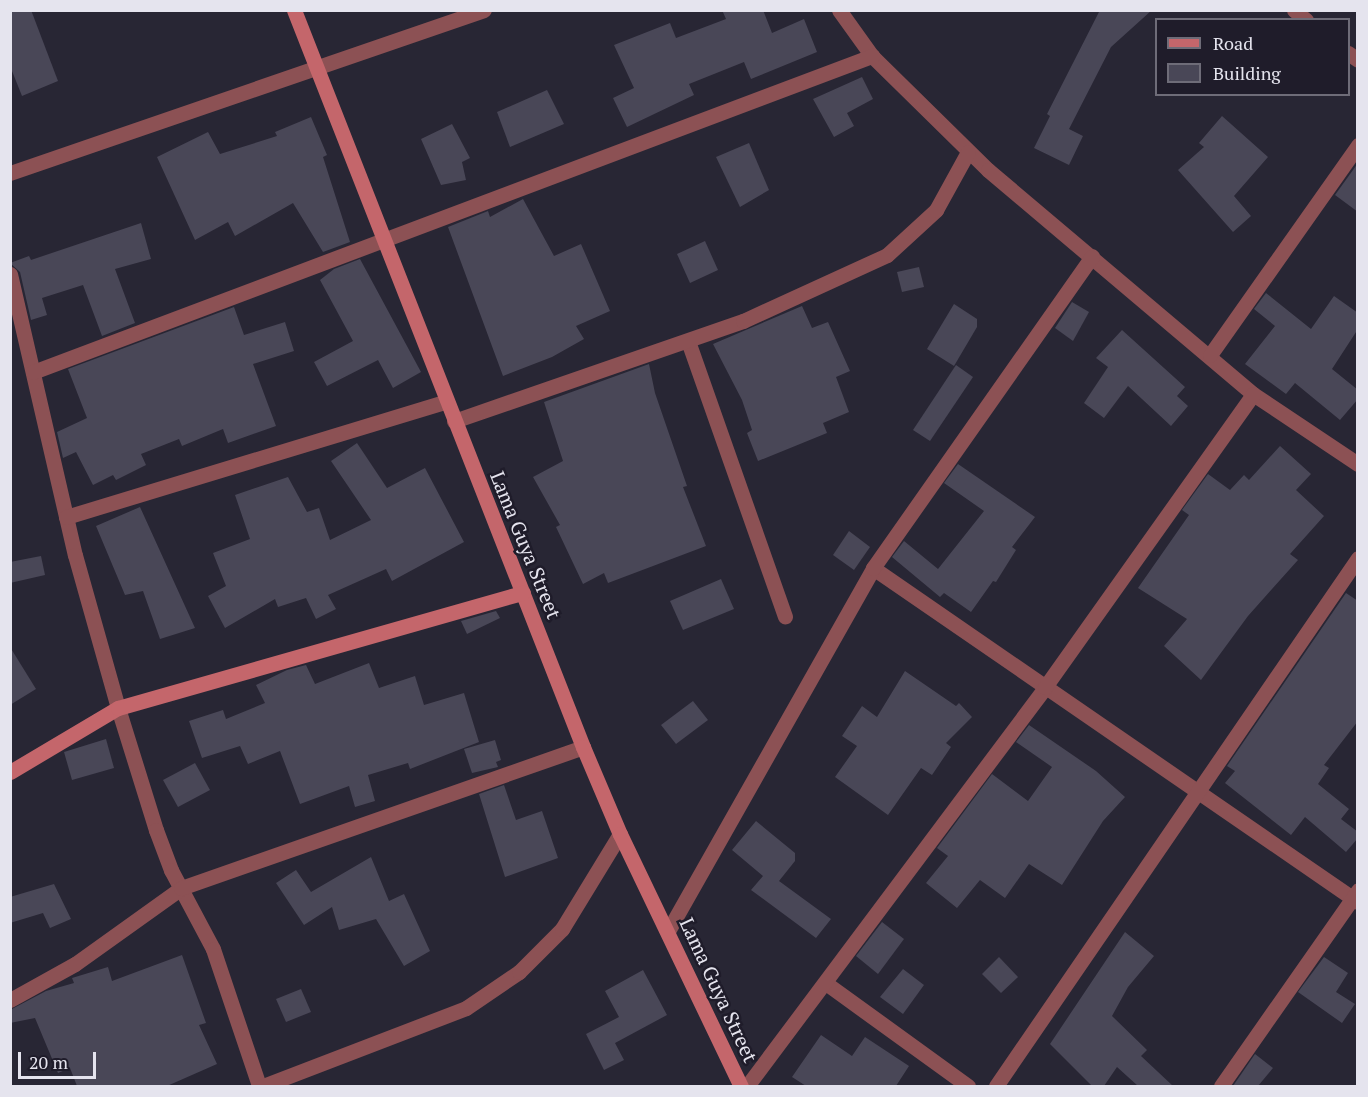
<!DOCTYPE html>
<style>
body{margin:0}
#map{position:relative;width:1368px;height:1097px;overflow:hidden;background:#282634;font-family:"PT Serif",serif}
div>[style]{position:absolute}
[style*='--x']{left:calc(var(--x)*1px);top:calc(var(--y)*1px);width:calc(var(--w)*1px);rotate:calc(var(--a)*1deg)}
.building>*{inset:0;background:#494757}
.street>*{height:15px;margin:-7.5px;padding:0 7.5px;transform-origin:7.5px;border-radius:7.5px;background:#8c5154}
.secondary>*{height:15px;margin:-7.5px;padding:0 7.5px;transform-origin:7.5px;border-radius:7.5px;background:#c4666b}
span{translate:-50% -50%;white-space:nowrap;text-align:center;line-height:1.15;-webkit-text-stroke:5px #1f1c2a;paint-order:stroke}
.street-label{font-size:20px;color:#e5e4ee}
.frame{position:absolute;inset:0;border:12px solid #e5e4ee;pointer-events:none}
.legend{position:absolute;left:1155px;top:18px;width:195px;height:78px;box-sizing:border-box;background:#1f1c2a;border:2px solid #6e6c78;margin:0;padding:8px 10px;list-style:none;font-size:18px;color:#e5e4ee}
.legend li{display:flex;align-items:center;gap:12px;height:30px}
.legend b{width:30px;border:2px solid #6e6c78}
.scale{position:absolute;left:18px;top:1052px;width:78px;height:27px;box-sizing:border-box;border:3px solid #e5e4ee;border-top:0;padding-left:8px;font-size:18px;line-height:21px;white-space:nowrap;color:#e5e4ee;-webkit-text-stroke:4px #1f1c2a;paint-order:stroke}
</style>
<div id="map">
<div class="building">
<div style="clip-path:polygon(10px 10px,31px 10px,58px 81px,22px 96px,10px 66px)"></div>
<div style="clip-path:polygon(722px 10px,763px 10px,772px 33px,804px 19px,817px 52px,751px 79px,744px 62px,689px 84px,694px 95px,627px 127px,613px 98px,634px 88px,614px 45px,670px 23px,676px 38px,726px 19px)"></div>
<div style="clip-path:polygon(1100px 10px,1152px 10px,1111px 47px,1069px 129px,1083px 136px,1069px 165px,1034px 148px,1050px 116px,1047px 114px)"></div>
<div style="clip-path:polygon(862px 77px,873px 99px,847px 113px,854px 126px,834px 137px,813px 99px)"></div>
<div style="clip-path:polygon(547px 90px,564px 124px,510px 147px,497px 112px)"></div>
<div style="clip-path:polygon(1222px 116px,1268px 157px,1234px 196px,1251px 216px,1233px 232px,1178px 170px,1204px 147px,1199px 143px)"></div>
<div style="clip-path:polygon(311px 117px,327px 155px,323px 157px,350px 242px,323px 252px,293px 203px,235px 236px,228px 222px,195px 240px,157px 157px,208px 132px,220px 154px,277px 136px,275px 132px)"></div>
<div style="clip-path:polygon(452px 124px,470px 158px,462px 162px,466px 180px,441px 185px,421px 139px)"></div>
<div style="clip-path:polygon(749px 143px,769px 190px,740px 207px,716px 157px)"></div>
<div style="clip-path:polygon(1358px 163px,1358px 212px,1335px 195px)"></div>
<div style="clip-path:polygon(523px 199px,554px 256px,581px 244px,610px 311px,576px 326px,584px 339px,552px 357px,503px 376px,448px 227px,488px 211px,490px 217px)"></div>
<div style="clip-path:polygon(141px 223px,151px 259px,115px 269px,135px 323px,102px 336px,83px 285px,42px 298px,47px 315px,31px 320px,20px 272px,10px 263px,29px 256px,31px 260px)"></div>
<div style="clip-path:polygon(705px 241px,718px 270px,690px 283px,677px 254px)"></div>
<div style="clip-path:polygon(360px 259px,421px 372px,393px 388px,378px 360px,327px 386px,314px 362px,353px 341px,320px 280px,334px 269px)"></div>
<div style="clip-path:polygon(919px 267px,924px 287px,902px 292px,897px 272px)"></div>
<div style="clip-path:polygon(1266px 293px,1311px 329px,1334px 296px,1358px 313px,1358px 329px,1332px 369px,1358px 390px,1358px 399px,1340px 420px,1295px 383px,1286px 394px,1245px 364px,1275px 326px,1254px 309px)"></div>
<div style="clip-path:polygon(1072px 302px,1089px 312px,1073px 341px,1055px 328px)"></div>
<div style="clip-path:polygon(954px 304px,977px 319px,977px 327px,954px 366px,927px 349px)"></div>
<div style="clip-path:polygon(802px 306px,812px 328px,828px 322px,850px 371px,836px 377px,849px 412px,823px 423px,827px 433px,758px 461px,747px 433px,752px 430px,742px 400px,713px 344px)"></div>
<div style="clip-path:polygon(234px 307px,244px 335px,285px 322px,294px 351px,253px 364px,276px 426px,228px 443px,223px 429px,182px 446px,179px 439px,141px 454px,146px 465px,116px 480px,113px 475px,93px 485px,76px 452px,63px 458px,57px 432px,87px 418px,68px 369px)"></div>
<div style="clip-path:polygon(1122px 330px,1185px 387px,1177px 396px,1188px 406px,1171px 426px,1128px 386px,1104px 418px,1084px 403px,1108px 367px,1096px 358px)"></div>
<div style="clip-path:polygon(649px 364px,655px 393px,687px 486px,683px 487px,706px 546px,608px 583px,604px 573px,583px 584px,556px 527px,560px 525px,533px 477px,563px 461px,544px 402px)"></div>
<div style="clip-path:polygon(956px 365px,973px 377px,930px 441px,913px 430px)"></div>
<div style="clip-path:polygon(357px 443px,387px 488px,425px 468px,464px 542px,392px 581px,386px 569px,328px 595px,336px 609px,316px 619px,306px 598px,278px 607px,275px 599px,225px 628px,208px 596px,226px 586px,213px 553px,250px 539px,235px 495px,288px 477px,307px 512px,319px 508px,330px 540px,371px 520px,331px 461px)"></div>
<div style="clip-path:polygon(1280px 446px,1311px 474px,1296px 490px,1324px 516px,1290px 554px,1298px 560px,1248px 616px,1201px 680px,1164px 646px,1187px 619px,1138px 588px,1189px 515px,1182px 510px,1208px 474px,1230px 490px,1244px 475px,1249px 480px)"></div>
<div style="clip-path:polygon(958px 464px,1035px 517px,1012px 547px,1016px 550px,996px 582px,993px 581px,971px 612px,944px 593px,940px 597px,892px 557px,904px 541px,938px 569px,984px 511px,944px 483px)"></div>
<div style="clip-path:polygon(140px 507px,195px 628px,160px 639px,143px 591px,125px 595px,96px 526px)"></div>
<div style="clip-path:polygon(849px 531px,870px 547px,854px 570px,833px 555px)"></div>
<div style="clip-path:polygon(41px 556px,45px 575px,10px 583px,10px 562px)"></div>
<div style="clip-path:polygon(721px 579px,734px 609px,683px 630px,670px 601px)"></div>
<div style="clip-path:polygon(1346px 593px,1358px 601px,1358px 721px,1324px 765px,1329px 768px,1318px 784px,1349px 809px,1341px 819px,1358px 832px,1358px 838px,1346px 852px,1305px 817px,1291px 835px,1225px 783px,1235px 771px,1227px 766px)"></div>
<div style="clip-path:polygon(496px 611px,500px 618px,467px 634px,461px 621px)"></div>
<div style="clip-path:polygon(10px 647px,36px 689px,10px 705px)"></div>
<div style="clip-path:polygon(369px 663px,379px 688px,415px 676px,424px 705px,464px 693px,479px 742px,410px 769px,408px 763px,368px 775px,375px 801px,355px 807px,349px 786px,300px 804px,280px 751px,248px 764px,240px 746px,202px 758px,189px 721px,223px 710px,226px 719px,265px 703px,256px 685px,287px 670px,306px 665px,315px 684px)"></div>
<div style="clip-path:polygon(905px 671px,956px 706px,959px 703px,972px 717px,946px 743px,951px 747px,932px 775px,921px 768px,888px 815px,835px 777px,857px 746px,842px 736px,862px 706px,877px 717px)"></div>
<div style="clip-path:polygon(693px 701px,708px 720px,676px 744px,661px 725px)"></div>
<div style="clip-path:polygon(1029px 725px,1096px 771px,1125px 797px,1103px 821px,1062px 885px,1029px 864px,1005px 898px,980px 880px,957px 908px,926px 883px,948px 856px,937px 848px,992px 774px,1028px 801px,1052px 767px,1016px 742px)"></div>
<div style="clip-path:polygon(106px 739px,114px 768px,72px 780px,64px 752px)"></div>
<div style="clip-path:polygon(495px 740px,501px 760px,496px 762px,498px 767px,472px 773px,464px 749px)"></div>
<div style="clip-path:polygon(195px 763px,210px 790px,178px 807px,163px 780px)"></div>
<div style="clip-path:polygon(504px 785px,516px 820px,542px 811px,558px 858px,505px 877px,479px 794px)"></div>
<div style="clip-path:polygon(756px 821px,795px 853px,795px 861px,779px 881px,831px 919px,816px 938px,751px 890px,763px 876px,732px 850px)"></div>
<div style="clip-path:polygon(371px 857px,389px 901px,404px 894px,430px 951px,404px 966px,376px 919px,339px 930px,332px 907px,304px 925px,276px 883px,296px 870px,311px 892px)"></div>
<div style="clip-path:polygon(54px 884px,71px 919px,50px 928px,43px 913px,10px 923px,10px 897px)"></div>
<div style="clip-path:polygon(882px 922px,904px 939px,878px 974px,856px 956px)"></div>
<div style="clip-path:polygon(1125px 932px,1154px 956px,1128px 987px,1112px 1016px,1147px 1050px,1141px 1056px,1173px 1086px,1138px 1086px,1117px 1067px,1104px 1086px,1092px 1086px,1050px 1044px)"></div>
<div style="clip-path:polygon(182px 955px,206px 1023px,199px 1025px,217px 1064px,167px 1086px,77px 1086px,70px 1068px,58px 1073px,35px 1018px,10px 1023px,10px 1010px,46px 991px,74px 983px,72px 978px,108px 967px,112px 981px)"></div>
<div style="clip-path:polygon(999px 957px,1018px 977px,1001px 993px,982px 974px)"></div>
<div style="clip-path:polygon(1324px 957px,1348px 973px,1336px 992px,1355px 1004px,1342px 1023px,1298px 992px)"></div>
<div style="clip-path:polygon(903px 969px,924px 985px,903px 1014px,880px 997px)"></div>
<div style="clip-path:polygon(643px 970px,667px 1015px,615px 1043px,624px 1060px,604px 1070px,586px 1034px,619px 1017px,605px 991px)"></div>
<div style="clip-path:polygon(301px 989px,311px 1012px,286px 1022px,276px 999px)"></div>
<div style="clip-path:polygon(821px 1035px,852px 1056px,865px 1037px,909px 1066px,896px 1086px,806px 1086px,792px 1077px)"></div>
<div style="clip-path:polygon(1255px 1054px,1273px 1068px,1258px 1086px,1233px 1086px)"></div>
</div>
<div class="street">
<div style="--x:839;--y:10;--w:57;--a:54.3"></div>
<div style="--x:872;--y:56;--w:163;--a:44.5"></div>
<div style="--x:988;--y:170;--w:347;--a:40.2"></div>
<div style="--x:1253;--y:394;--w:126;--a:33.7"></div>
<div style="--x:1294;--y:10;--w:16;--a:40"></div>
<div style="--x:1348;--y:53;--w:12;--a:35"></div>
<div style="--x:10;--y:173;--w:501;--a:-18.98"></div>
<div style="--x:10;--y:274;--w:288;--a:77"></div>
<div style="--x:75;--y:555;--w:159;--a:74.3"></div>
<div style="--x:118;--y:708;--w:128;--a:72.7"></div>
<div style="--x:156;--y:830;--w:43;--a:69.4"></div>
<div style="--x:171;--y:870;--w:89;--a:62"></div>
<div style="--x:213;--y:949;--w:145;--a:71.4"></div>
<div style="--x:688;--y:341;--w:292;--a:70.6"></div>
<div style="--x:1210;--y:355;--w:257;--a:-54.8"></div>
<div style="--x:33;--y:372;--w:897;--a:-20.64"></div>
<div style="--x:454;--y:421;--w:306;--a:-19.1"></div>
<div style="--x:743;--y:321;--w:158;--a:-24.6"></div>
<div style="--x:887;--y:255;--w:67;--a:-42.6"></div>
<div style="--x:936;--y:210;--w:66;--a:-61.1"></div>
<div style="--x:66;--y:517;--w:398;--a:-16.9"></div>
<div style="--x:873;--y:568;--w:589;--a:34.55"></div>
<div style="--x:668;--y:931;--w:417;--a:-60.5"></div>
<div style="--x:873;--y:568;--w:381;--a:-54.9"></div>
<div style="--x:827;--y:984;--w:174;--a:35.9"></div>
<div style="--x:10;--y:1000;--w:74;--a:-29"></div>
<div style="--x:75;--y:964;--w:130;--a:-35.6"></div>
<div style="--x:181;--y:888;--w:426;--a:-19.3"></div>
<div style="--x:263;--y:1086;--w:217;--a:-21"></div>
<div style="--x:466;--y:1008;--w:64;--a:-34.2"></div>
<div style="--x:519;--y:972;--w:61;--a:-45"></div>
<div style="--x:562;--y:929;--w:111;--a:-58.6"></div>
<div style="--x:747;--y:1086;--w:498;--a:-53.2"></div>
<div style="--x:1045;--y:687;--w:359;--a:-54.6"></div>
<div style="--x:996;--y:1086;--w:640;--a:-55.57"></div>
<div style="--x:1221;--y:1086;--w:239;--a:-55"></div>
</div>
<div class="secondary">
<div style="--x:294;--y:10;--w:792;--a:68.59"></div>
<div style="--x:583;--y:747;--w:95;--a:67"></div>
<div style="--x:620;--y:834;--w:280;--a:64.4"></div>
<div style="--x:10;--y:772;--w:126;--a:-30.7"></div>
<div style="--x:118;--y:708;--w:421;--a:-15.9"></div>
</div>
<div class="street-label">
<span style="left:526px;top:545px;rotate:68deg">Lama Guya Street</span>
<span style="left:719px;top:990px;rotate:65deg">Lama Guya Street</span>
</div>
<div class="frame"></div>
<ul class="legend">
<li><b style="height:8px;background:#c4666b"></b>Road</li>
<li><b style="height:16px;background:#494757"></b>Building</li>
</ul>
<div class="scale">20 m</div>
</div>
